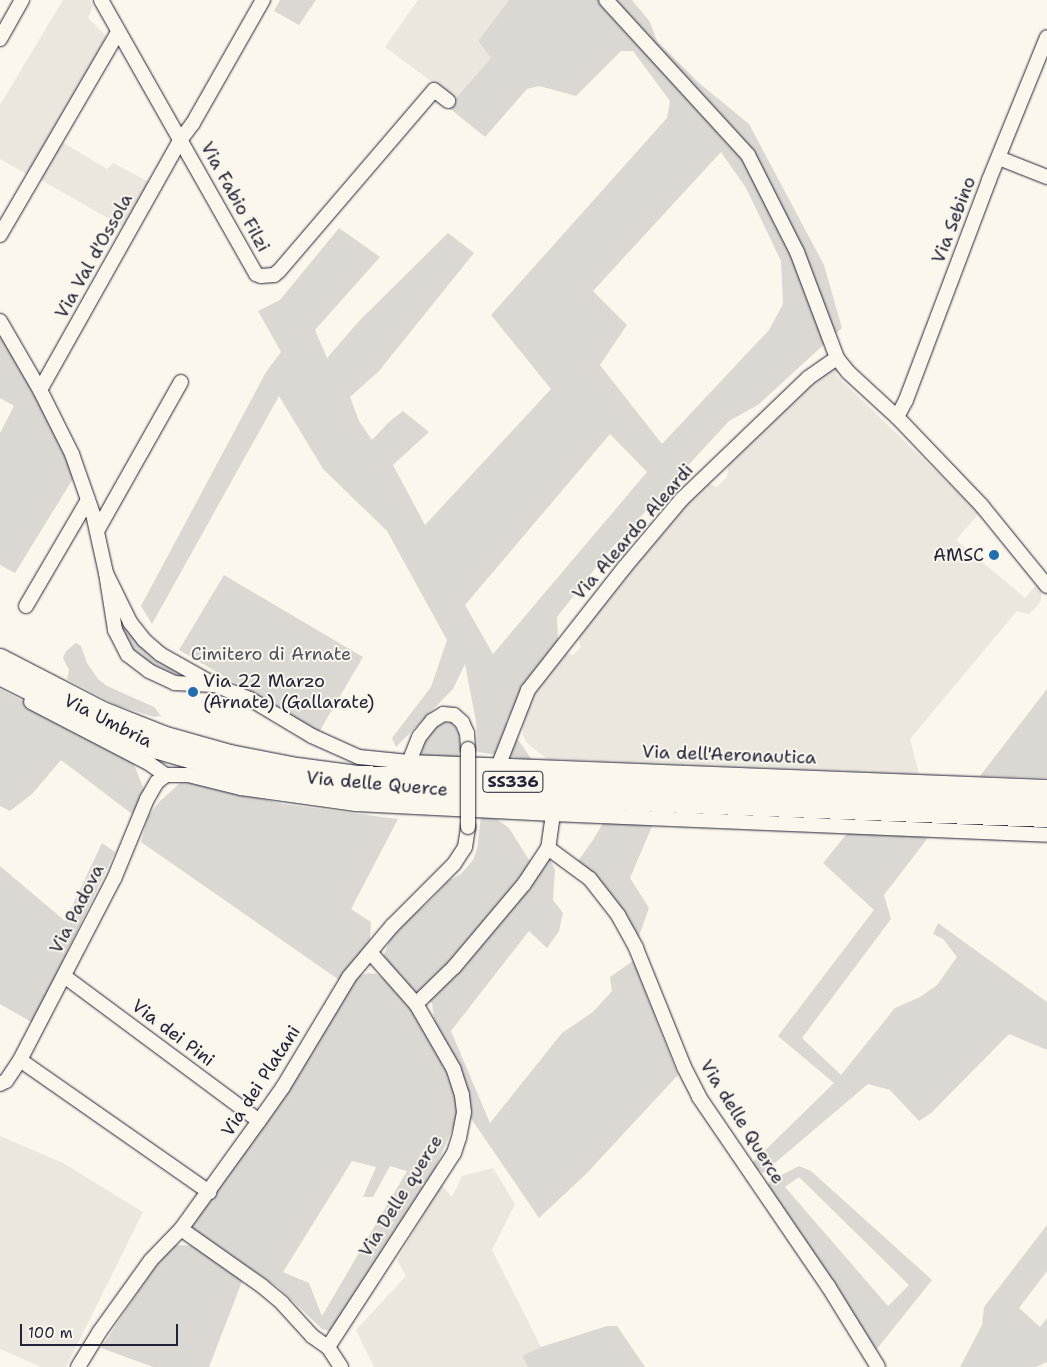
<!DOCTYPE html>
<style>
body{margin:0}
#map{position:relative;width:1047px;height:1367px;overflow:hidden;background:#fbf7ec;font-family:"Shantell Sans",sans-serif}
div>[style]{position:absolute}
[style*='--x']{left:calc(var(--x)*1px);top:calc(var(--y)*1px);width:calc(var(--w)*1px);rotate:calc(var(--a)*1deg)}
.built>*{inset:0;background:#ebe7df}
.green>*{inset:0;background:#dbd8d3}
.roads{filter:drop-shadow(0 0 1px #22223b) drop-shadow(0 0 1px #22223b)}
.minor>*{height:14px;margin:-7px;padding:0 7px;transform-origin:7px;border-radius:7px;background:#fbf7ec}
.highway>*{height:20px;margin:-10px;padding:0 10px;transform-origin:10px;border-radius:10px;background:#fbf7ec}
.bridges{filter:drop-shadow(0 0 1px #22223b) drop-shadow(0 0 1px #22223b)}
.minor-bridge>*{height:14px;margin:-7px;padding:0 7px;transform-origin:7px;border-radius:7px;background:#fbf7ec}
.dots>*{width:14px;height:14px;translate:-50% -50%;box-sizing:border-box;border:2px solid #fbf7ec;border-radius:50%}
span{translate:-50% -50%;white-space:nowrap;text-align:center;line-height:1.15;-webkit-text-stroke:4px #fbf7ec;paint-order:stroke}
.shield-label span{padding:1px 4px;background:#fbf7ec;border:1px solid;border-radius:4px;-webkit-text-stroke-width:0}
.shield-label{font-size:16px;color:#22223b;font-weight:700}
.street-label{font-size:18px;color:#22223b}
.poi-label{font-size:18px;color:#22223b}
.right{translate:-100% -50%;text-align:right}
.left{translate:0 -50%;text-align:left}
.park-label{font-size:18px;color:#505061}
.scale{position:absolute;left:20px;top:1324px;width:158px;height:22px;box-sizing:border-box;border:2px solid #22223b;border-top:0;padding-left:6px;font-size:15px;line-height:18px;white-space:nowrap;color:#22223b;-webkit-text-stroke:4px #fbf7ec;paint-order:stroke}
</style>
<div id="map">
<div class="built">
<div style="clip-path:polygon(63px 0,90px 0,93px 6px,88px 18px,105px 35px,105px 42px,27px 174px,0 159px,0 105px)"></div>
<div style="clip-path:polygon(418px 0,509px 0,478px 41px,491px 58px,455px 99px,385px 47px)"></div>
<div style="clip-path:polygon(62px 142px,107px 169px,113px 163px,151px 183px,127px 229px,41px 180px)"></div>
<div style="clip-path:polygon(834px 367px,839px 370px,836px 375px,979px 513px,956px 540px,1025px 598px,1037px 584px,1041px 587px,1041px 601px,1036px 607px,1029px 614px,1017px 611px,910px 739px,919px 774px,547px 759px,528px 744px,523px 736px,522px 721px,531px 693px,563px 653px,573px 655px,581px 647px,577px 633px,688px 500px,708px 483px,717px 487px,727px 477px,728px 465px,825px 371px)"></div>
<div style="clip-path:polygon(0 1136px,63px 1163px,143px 1212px,66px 1367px,41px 1367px,0 1349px)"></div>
<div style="clip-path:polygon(493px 1168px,515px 1204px,492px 1250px,541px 1347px,522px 1356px,528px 1367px,374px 1367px,356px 1330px,406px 1276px,397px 1260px,441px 1184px,452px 1197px,462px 1176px)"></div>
</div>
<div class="green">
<div style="clip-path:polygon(280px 0,316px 0,299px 25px,274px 11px)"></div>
<div style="clip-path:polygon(evenodd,509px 0,632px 0,650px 22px,657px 41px,699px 83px,749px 124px,824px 265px,842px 328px,758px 405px,729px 421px,608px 552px,557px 617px,558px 640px,526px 682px,506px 722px,532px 760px,478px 752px,476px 722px,465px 664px,453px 689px,396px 747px,392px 738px,431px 687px,447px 640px,387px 531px,323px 469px,279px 396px,152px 624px,141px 606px,266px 372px,281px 352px,258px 311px,280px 300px,339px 228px,380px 257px,315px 330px,327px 358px,360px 320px,448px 233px,474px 253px,379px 371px,350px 397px,359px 421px,372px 440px,390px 421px,403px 411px,429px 432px,393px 465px,425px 525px,551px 389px,491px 315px,667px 118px,670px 101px,633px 51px,621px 51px,576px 96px,539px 86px,527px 89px,485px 137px,448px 107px,491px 58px,478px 41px,509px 0,721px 152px,746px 188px,781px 261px,783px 304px,769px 330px,662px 444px,600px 365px,627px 325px,593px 291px,721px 152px,509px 0,610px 434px,647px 472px,493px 654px,465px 605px,610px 434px)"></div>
<div style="clip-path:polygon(0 335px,29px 381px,67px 455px,74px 477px,15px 573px,0 565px,0 433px,14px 406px,0 398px)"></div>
<div style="clip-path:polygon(224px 575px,363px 657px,319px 732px,179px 650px)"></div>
<div style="clip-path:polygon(121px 624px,149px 655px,182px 675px,182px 677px,151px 665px,137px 653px,127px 643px,119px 625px)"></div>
<div style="clip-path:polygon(76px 643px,81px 646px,87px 663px,98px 679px,107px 686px,154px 707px,161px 716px,154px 717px,116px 705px,67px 679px,69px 670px,63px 658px,66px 651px)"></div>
<div style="clip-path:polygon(0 689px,131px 757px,145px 792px,132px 814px,61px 760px,32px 794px,10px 811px,0 806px)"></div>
<div style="clip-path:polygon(1047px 689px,1047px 778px,980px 776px)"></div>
<div style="clip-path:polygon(441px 723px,452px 723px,459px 733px,460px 750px,457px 759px,421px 757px,423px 745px,434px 728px)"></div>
<div style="clip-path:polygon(180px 783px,198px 783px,283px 804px,398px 819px,351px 909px,371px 922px,370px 940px,342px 982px,141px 842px,148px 817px,158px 803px)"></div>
<div style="clip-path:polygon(481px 816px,495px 818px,509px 828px,529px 860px,550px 859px,555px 870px,553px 900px,563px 913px,559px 931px,547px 948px,529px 931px,451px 1031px,490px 1123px,562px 1033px,593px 1012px,612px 991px,610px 977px,633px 961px,678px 1075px,587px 1173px,539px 1218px,470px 1117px,469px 1104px,435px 1025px,432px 1003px,415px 997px,383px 957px,394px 930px,428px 903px,448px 881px,461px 874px,473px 860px,477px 849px)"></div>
<div style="clip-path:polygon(604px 821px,653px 824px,630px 878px,649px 908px,638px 939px,605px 890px,578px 861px,593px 840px)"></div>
<div style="clip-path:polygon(850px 830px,914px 832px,927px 839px,884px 895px,891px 919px,802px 1038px,841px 1075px,895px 1008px,920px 997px,937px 985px,957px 957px,943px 939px,933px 934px,938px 923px,1047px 1002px,1047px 1050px,1009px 1034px,931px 1113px,919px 1121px,890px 1090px,868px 1084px,763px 1173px,750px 1165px,834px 1083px,778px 1036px,874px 910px,823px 863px)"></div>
<div style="clip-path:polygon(102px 843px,115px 852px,33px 1023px,0 1004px,0 866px,65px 921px)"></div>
<div style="clip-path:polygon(evenodd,368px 973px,376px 974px,392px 984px,411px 1006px,445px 1068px,455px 1094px,457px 1118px,434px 1171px,384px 1254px,330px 1331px,322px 1329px,278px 1287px,196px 1233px,191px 1225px,356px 977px,368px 973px,352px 1161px,376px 1167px,363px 1197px,373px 1197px,390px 1166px,407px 1171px,322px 1316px,309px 1283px,283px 1272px,352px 1161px)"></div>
<div style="clip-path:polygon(evenodd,799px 1166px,811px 1171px,932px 1280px,876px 1350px,767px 1187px,770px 1181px,799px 1166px,799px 1177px,909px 1285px,888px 1306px,785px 1187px,799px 1177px)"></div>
<div style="clip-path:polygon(1047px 1225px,1047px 1271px,1019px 1308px,1040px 1327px,1047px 1318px,1047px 1362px,1036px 1367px,960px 1367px,982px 1325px,984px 1307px)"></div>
<div style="clip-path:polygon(173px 1245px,199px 1246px,243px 1279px,209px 1367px,153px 1367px,101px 1348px,152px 1271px)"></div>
<div style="clip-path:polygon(607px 1326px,617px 1326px,645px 1367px,528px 1367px,522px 1356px,541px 1347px)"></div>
</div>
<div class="roads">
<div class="minor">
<div style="--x:101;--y:0;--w:315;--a:60.5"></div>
<div style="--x:256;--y:274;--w:5;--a:22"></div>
<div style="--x:261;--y:276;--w:13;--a:-4"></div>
<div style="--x:274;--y:275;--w:6;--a:-39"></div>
<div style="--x:279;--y:271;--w:238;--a:-49.4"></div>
<div style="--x:434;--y:90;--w:18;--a:38"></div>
<div style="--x:606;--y:0;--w:210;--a:47.5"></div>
<div style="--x:748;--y:155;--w:109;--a:63.2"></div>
<div style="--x:797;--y:252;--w:113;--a:69.3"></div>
<div style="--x:837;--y:358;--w:18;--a:52"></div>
<div style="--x:848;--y:372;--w:67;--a:42.6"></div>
<div style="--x:897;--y:417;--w:123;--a:46.3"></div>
<div style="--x:982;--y:506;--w:103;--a:50.9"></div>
<div style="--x:0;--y:39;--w:45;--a:-60.6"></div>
<div style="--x:999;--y:158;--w:52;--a:21.6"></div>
<div style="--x:0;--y:235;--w:235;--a:-59.8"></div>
<div style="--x:0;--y:321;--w:80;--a:59.9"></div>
<div style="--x:40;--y:390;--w:72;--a:63.4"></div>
<div style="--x:72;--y:454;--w:64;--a:70.7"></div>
<div style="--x:93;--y:514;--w:60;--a:77.6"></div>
<div style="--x:106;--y:573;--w:58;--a:81"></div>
<div style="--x:115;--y:630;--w:28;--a:63"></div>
<div style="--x:128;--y:655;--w:26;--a:37"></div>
<div style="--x:149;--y:671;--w:29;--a:25"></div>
<div style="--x:175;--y:683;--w:37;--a:3"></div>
<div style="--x:40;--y:390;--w:288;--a:-60.7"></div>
<div style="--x:181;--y:139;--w:20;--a:-53"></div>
<div style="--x:193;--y:123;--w:142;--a:-60.4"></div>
<div style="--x:897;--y:417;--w:19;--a:-62"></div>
<div style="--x:906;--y:400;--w:235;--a:-69.3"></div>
<div style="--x:989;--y:180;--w:154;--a:-67.9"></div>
<div style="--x:97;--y:531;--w:171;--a:-60.6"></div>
<div style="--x:106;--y:573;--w:55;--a:63.9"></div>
<div style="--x:130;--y:622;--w:23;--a:52"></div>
<div style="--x:144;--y:640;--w:21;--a:41"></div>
<div style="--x:160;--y:654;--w:63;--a:29.4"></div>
<div style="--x:215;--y:685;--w:38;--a:22"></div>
<div style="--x:250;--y:699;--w:72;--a:30.8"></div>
<div style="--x:312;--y:736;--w:51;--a:24.1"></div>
<div style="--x:359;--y:757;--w:50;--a:5.7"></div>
<div style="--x:409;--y:762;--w:638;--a:2.24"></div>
<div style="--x:26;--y:606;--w:123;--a:-59.7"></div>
<div style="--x:31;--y:702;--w:134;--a:27.5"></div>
<div style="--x:150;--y:764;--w:19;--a:35"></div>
<div style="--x:409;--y:762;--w:27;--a:-68"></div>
<div style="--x:419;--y:737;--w:21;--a:-51"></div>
<div style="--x:432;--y:721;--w:13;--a:-32"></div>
<div style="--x:443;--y:714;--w:11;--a:5"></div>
<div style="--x:454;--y:715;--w:11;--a:41"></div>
<div style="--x:462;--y:722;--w:12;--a:66"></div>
<div style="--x:467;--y:733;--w:16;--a:86"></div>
<div style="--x:499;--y:764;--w:79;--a:-68.6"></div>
<div style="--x:528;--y:690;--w:155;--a:-51.8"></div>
<div style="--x:624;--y:568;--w:90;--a:-50"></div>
<div style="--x:682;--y:499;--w:175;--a:-43.8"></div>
<div style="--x:808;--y:378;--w:35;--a:-35"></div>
<div style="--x:166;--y:775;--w:22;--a:0"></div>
<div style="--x:188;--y:775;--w:55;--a:13.8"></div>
<div style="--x:241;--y:788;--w:116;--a:7.9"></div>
<div style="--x:356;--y:804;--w:197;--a:2.9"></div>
<div style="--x:553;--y:814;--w:34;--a:98"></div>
<div style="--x:548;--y:848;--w:43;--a:123.7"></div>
<div style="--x:524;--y:884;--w:109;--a:130.1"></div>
<div style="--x:454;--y:967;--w:53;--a:135.8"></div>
<div style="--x:416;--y:1004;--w:69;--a:-131.5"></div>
<div style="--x:553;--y:814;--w:494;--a:2.4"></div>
<div style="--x:548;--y:848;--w:52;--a:36.4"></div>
<div style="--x:590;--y:879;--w:46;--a:52.1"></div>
<div style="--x:618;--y:915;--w:38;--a:61"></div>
<div style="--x:636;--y:948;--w:128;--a:68"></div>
<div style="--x:684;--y:1067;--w:34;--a:63"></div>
<div style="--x:699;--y:1097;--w:229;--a:55.7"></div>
<div style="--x:828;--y:1286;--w:95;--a:58.3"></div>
<div style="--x:64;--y:976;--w:243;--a:36.6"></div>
<div style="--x:20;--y:1060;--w:231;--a:34.9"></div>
<div style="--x:0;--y:1084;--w:7;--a:-27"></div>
<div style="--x:6;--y:1081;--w:25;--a:-56"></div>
<div style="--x:20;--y:1060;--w:204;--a:-62.6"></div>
<div style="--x:114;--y:879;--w:87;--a:-67.6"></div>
<div style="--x:147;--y:799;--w:20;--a:-60"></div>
<div style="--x:157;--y:782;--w:11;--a:-38"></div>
<div style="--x:181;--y:1229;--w:99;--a:35.1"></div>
<div style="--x:262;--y:1286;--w:26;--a:40"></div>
<div style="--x:282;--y:1303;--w:45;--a:47.7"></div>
<div style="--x:312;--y:1336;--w:19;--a:35"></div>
<div style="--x:328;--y:1347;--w:24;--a:57"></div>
<div style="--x:328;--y:1347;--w:231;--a:-57"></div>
<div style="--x:454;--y:1153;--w:16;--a:-72"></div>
<div style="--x:459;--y:1138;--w:26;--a:-79"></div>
<div style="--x:464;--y:1112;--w:17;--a:-97"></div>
<div style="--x:462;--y:1095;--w:28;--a:-108"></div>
<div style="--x:453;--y:1068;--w:74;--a:-120"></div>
<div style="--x:78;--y:1367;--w:42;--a:-58.6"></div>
<div style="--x:100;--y:1331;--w:87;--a:-54.3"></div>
<div style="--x:151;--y:1260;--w:43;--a:-45.9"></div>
<div style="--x:181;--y:1229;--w:133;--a:-54.2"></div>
<div style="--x:259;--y:1121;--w:42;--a:-54.8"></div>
<div style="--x:283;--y:1087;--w:128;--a:-59"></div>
<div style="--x:349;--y:977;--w:67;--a:-49.9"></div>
<div style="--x:392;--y:926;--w:88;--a:-45"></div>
<div style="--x:454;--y:864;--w:20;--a:-57"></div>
<div style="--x:465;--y:847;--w:20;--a:-81"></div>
</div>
<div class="highway">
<div style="--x:0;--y:659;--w:116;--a:27.2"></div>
<div style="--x:103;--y:712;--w:65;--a:21.8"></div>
<div style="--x:163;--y:736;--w:70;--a:15.8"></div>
<div style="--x:230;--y:755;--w:68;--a:11"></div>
<div style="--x:297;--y:768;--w:63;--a:7.4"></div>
<div style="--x:359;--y:776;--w:688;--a:2.16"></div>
<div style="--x:0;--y:675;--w:109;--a:26.8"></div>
<div style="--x:97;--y:724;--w:66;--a:22.3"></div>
<div style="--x:158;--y:749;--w:72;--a:16.2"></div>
<div style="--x:227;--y:769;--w:71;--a:11.3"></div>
<div style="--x:297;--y:783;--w:62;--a:6.4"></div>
<div style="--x:359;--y:790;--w:689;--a:2.25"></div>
</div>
</div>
<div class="bridges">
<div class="minor-bridge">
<div style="--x:468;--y:749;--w:78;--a:90"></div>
</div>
</div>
<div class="dots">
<div style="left:994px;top:555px;background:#1f6fb2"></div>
<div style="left:193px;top:692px;background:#1f6fb2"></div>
</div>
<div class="shield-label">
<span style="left:513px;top:782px">SS336</span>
</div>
<div class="street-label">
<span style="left:235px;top:197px;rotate:61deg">Via Fabio Filzi</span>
<span style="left:954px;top:220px;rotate:-69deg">Via Sebino</span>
<span style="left:94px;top:256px;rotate:-61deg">Via Val d'Ossola</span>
<span style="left:633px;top:532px;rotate:-49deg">Via Aleardo Aleardi</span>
<span style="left:108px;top:721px;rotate:27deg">Via Umbria</span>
<span style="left:729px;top:755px;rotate:2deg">Via dell'Aeronautica</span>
<span style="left:377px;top:784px;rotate:5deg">Via delle Querce</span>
<span style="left:77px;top:909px;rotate:-63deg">Via Padova</span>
<span style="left:173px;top:1033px;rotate:37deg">Via dei Pini</span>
<span style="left:261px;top:1081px;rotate:-57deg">Via dei Platani</span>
<span style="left:742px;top:1122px;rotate:58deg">Via delle Querce</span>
<span style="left:401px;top:1196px;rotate:-58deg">Via Delle querce</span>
</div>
<div class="poi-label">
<span class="right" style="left:984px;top:555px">AMSC</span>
<span class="left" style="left:203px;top:692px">Via 22 Marzo<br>(Arnate) (Gallarate)</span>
</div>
<div class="park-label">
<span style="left:271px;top:654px">Cimitero di Arnate</span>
</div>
<div class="scale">100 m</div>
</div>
